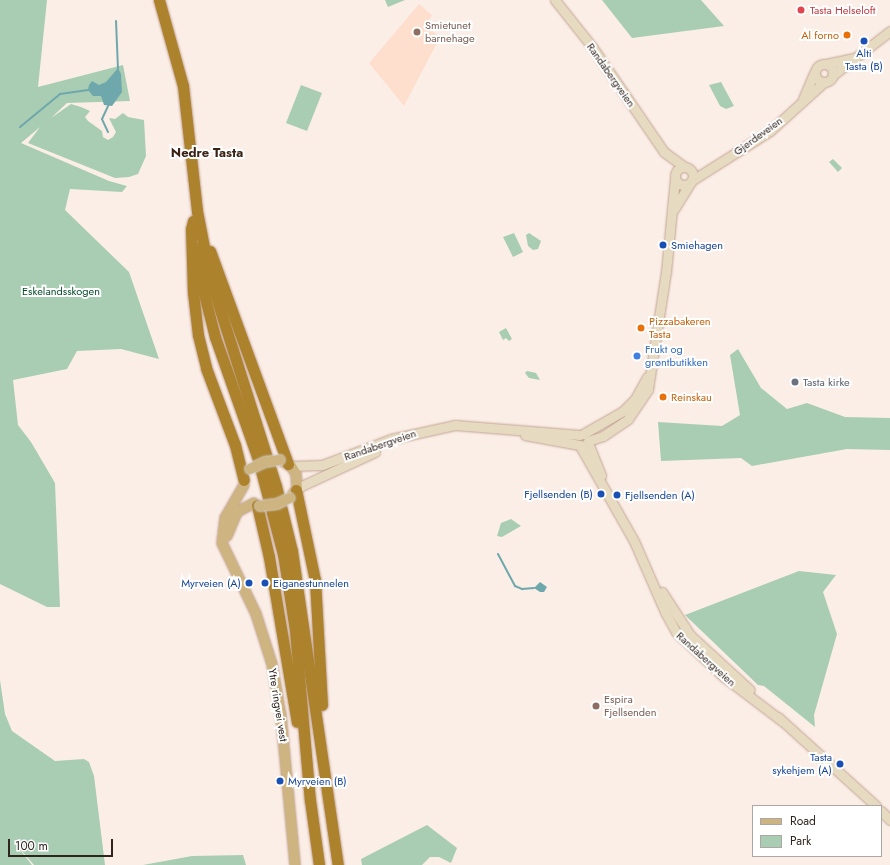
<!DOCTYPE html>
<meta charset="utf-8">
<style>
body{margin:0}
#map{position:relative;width:890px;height:865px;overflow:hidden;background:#fbeee7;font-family:Jost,sans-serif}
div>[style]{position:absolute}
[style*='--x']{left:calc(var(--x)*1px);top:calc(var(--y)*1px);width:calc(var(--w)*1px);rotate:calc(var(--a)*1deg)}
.built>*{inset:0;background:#fedecd}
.green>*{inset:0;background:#a8cdb3}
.water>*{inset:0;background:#6ea7ac}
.stream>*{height:2px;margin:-1px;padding:0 1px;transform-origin:1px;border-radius:1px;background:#6ea7ac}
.roads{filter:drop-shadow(0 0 1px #c3a494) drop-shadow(0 0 1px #c3a494)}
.secondary>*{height:9px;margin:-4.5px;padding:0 4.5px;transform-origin:4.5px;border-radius:4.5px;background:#e6dac0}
.secondary>.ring{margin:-4.5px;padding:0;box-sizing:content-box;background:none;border:9px solid #e6dac0;border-radius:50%}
.primary>*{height:10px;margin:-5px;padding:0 5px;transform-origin:5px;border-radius:5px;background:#ceb480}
.highway>*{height:11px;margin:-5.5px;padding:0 5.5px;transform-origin:5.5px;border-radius:5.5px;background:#ad822c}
.bridges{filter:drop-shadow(0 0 1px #d1cfce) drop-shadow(0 0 1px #d1cfce)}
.primary-bridge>*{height:10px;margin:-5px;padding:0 5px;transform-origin:5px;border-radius:5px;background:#ceb480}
.dots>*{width:11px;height:11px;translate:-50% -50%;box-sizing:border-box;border:2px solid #fff;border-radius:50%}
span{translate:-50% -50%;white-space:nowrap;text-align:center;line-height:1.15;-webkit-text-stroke:4px #fff;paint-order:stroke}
.health-label{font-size:11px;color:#be3a42}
.left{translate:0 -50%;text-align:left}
.education-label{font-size:11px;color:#785e54}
.food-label{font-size:11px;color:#c56008}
.right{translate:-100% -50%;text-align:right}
.transit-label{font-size:11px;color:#164399}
.street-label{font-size:11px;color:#30241e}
.park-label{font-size:11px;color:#084f2b}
.shop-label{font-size:11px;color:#366cbe}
.worship-label{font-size:11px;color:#5b616d}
.quarter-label{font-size:13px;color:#3a2215;font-weight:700}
.legend{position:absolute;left:752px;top:805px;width:130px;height:52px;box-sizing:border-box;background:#fff;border:1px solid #aca7a5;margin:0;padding:5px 7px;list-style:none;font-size:12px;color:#30241e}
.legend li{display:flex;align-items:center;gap:8px;height:20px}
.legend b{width:20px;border:1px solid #aca7a5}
.scale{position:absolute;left:8px;top:839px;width:105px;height:18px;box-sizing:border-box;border:2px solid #30241e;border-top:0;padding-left:5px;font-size:12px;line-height:14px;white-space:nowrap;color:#30241e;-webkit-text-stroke:3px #fff;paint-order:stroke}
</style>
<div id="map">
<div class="built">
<div style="clip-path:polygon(419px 4px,432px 15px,426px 26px,440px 37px,404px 106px,369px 63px)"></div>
</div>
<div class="green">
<div style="clip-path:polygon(0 0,47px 0,38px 87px,123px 65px,130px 101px,67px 103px,51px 118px,71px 104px,81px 107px,90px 111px,85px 117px,88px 121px,102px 131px,103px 137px,108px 140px,113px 137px,116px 132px,109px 118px,115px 119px,123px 113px,128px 117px,144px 120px,146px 156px,138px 174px,129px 177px,115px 178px,28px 143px,40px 127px,21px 143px,109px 181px,127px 186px,122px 192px,70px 189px,65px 210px,129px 272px,159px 359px,121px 349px,77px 351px,67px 369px,13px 380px,18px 425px,31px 442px,55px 483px,60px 607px,47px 607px,0 584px)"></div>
<div style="clip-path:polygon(385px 0,405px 0,388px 7px)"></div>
<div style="clip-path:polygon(602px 0,701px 0,724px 26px,632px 38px)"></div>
<div style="clip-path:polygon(721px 82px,734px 106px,726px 109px,720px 106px,709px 85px)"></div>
<div style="clip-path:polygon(301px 85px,322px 93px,307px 131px,286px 123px)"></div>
<div style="clip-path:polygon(833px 159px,842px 168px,838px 172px,829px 162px)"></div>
<div style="clip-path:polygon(514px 233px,523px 252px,513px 257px,503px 237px)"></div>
<div style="clip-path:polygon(529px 233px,541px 241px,538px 249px,533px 250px,528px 246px,526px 235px)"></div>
<div style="clip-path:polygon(506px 328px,512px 339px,509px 341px,506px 338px,503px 340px,499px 332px)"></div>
<div style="clip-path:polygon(738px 349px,761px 388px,787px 409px,807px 403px,845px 417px,890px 418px,890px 450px,847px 449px,752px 466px,741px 458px,661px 461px,658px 422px,722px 426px,740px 415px,730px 355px)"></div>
<div style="clip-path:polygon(527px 371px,536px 373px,540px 380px,529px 378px,525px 373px)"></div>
<div style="clip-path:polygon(511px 519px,521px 526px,502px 537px,497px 536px,501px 523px)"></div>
<div style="clip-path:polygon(799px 571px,836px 575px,823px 592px,837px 634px,814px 715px,815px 727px,764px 686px,758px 685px,685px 615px)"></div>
<div style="clip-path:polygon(0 680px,5px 714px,12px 731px,55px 761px,84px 759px,89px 762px,94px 776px,105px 865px,34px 865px,14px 842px,32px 865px,0 865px)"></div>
<div style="clip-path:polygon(427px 825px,457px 848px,451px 863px,439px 857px,430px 857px,422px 865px,362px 865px,361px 859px)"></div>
<div style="clip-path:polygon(243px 855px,246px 865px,143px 865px,192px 856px)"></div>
</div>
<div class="water">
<div style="clip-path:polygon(118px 68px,121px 74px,122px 92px,112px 106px,104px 105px,101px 96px,93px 96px,88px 90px,89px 85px,92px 81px,99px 85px,106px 82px)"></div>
<div style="clip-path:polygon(540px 582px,547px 587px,544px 592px,540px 592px,534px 588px)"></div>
</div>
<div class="stream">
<div style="--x:116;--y:21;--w:48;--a:87.6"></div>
<div style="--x:20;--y:127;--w:52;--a:-39.5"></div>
<div style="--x:60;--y:94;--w:30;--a:-8"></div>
<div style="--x:108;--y:132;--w:14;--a:-115"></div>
<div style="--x:102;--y:119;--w:17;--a:-65"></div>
<div style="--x:498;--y:554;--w:36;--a:62"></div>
<div style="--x:515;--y:586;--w:8;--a:23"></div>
<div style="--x:522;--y:589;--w:12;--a:-5"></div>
</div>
<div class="roads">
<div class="secondary">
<div style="--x:555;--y:0;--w:61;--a:51.6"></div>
<div style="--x:593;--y:48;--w:126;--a:55.7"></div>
<div style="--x:664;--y:152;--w:24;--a:36"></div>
<div class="ring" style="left:815px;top:64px;width:9px;height:9px"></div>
<div style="--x:826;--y:64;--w:29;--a:-12"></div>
<div style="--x:833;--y:75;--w:72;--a:-37.7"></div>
<div style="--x:803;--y:99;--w:28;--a:-67"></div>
<div class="ring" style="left:675px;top:167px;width:9px;height:9px"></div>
<div style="--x:691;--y:181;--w:93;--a:-32.3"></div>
<div style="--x:770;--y:131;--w:72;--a:-42.2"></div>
<div style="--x:674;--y:209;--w:31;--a:-58"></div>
<div style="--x:583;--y:434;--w:46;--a:-29.9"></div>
<div style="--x:623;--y:411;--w:17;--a:-45"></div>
<div style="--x:635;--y:399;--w:25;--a:-61"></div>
<div style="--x:525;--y:435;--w:61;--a:10.4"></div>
<div style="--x:588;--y:441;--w:16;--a:-18"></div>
<div style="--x:603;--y:436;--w:30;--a:-34"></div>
<div style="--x:628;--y:419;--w:36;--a:-56"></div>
<div style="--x:648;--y:389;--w:118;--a:-81.3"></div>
<div style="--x:666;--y:272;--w:93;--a:-84.5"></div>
<div style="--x:588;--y:443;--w:35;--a:68"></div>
<div style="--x:580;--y:446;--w:109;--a:60.4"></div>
<div style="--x:634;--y:541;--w:77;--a:66.4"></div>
<div style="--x:665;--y:612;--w:23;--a:61"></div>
<div style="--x:676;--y:632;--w:66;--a:43.2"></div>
<div style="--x:724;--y:677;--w:73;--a:37.2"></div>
<div style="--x:291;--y:466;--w:31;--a:-2"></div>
<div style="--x:322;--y:465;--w:74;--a:-20.6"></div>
<div style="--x:391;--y:439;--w:66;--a:-12.3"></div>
<div style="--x:455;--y:425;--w:125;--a:4.6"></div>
<div style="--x:297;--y:488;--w:86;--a:-24.8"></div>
<div style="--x:662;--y:592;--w:51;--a:56.9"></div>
<div style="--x:690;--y:635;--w:81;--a:42.5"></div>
<div style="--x:778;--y:717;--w:132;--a:42.2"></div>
<div style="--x:881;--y:811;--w:13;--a:45"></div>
</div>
<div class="primary">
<div style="--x:282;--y:461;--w:10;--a:29"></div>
<div style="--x:291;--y:466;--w:9;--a:58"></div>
<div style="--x:296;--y:474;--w:14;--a:86"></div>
<div style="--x:297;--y:488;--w:9;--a:122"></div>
<div style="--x:244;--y:485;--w:38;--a:120"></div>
<div style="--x:225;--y:518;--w:25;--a:97"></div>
<div style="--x:222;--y:543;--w:79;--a:64.4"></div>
<div style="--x:256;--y:614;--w:52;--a:72.3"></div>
<div style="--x:272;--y:664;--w:53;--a:80.2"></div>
<div style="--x:281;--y:716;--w:150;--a:84.6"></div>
<div style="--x:227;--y:536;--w:26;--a:-67"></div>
<div style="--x:237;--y:512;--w:19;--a:-28"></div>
</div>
<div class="highway">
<div style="--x:159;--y:0;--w:89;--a:74.4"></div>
<div style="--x:183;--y:86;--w:126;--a:83.6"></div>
<div style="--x:197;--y:211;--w:68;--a:79"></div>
<div style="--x:210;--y:278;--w:218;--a:72.4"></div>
<div style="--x:276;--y:486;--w:67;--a:76.2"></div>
<div style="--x:292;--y:551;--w:317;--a:81.7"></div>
<div style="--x:193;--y:221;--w:8;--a:104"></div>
<div style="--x:191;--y:229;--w:63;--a:88.2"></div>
<div style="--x:193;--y:292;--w:43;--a:83.4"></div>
<div style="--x:198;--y:335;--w:34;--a:76"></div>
<div style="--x:206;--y:368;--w:82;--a:69.4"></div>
<div style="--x:235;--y:445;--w:36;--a:76"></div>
<div style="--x:197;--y:248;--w:42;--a:81.9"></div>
<div style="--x:203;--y:290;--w:49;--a:75.7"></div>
<div style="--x:215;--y:337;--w:129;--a:70.6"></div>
<div style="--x:258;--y:459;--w:98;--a:75.3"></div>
<div style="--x:283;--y:554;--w:77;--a:81"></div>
<div style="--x:295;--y:630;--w:171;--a:85"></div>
<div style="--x:310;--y:800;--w:66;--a:82.1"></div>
<div style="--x:210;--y:251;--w:227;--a:69.9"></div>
<div style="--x:296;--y:490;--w:92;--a:78.1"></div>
<div style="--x:315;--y:580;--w:125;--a:86.8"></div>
<div style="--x:257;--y:505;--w:53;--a:77"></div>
<div style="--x:269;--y:557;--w:167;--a:80.4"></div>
</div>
</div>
<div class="bridges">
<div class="primary-bridge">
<div style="--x:250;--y:469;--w:17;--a:-25"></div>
<div style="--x:265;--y:462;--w:15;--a:-8"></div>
<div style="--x:260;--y:506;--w:17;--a:-7"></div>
<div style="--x:277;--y:504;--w:14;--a:-25"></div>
</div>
</div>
<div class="dots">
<div style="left:801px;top:10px;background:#e0444e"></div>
<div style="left:417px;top:32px;background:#8d6e63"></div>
<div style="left:847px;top:35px;background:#e8710a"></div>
<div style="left:864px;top:41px;background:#1a4fb4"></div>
<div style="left:663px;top:245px;background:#1a4fb4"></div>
<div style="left:641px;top:328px;background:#e8710a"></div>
<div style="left:637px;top:356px;background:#3f7fe0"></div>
<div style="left:795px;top:382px;background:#6b7280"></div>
<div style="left:663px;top:397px;background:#e8710a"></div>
<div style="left:601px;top:494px;background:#1a4fb4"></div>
<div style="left:617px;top:495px;background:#1a4fb4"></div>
<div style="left:249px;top:583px;background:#1a4fb4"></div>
<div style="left:265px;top:583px;background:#1a4fb4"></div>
<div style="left:596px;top:706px;background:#8d6e63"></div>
<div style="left:840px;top:764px;background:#1a4fb4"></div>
<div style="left:280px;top:781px;background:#1a4fb4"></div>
</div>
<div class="health-label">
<span class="left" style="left:810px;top:10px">Tasta Helseloft</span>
</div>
<div class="education-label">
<span class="left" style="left:425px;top:32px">Smietunet<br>barnehage</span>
<span class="left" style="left:604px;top:706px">Espira<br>Fjellsenden</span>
</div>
<div class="food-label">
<span class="right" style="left:839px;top:35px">Al forno</span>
<span class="left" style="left:649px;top:328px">Pizzabakeren<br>Tasta</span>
<span class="left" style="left:671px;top:397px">Reinskau</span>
</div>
<div class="transit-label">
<span style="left:864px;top:60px">Alti<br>Tasta (B)</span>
<span class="left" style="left:671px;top:245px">Smiehagen</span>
<span class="right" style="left:593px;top:494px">Fjellsenden (B)</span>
<span class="left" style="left:625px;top:495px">Fjellsenden (A)</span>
<span class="right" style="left:241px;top:583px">Myrveien (A)</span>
<span class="left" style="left:273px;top:583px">Eiganestunnelen</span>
<span class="right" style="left:832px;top:764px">Tasta<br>sykehjem (A)</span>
<span class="left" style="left:288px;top:781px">Myrveien (B)</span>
</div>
<div class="street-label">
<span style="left:611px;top:75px;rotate:55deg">Randabergveien</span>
<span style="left:758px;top:136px;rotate:-36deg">Gjerdeveien</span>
<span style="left:380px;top:445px;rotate:-19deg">Randabergveien</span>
<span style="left:706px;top:659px;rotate:42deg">Randabergveien</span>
<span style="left:278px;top:705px;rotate:81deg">Ytre ringvei vest</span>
</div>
<div class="park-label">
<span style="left:61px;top:291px">Eskelandsskogen</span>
</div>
<div class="shop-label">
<span class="left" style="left:645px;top:356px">Frukt og<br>grøntbutikken</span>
</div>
<div class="worship-label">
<span class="left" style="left:803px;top:382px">Tasta kirke</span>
</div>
<div class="quarter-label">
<span style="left:207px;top:153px">Nedre Tasta</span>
</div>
<ul class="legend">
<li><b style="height:5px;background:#ceb480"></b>Road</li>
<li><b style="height:11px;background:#a8cdb3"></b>Park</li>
</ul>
<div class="scale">100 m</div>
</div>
